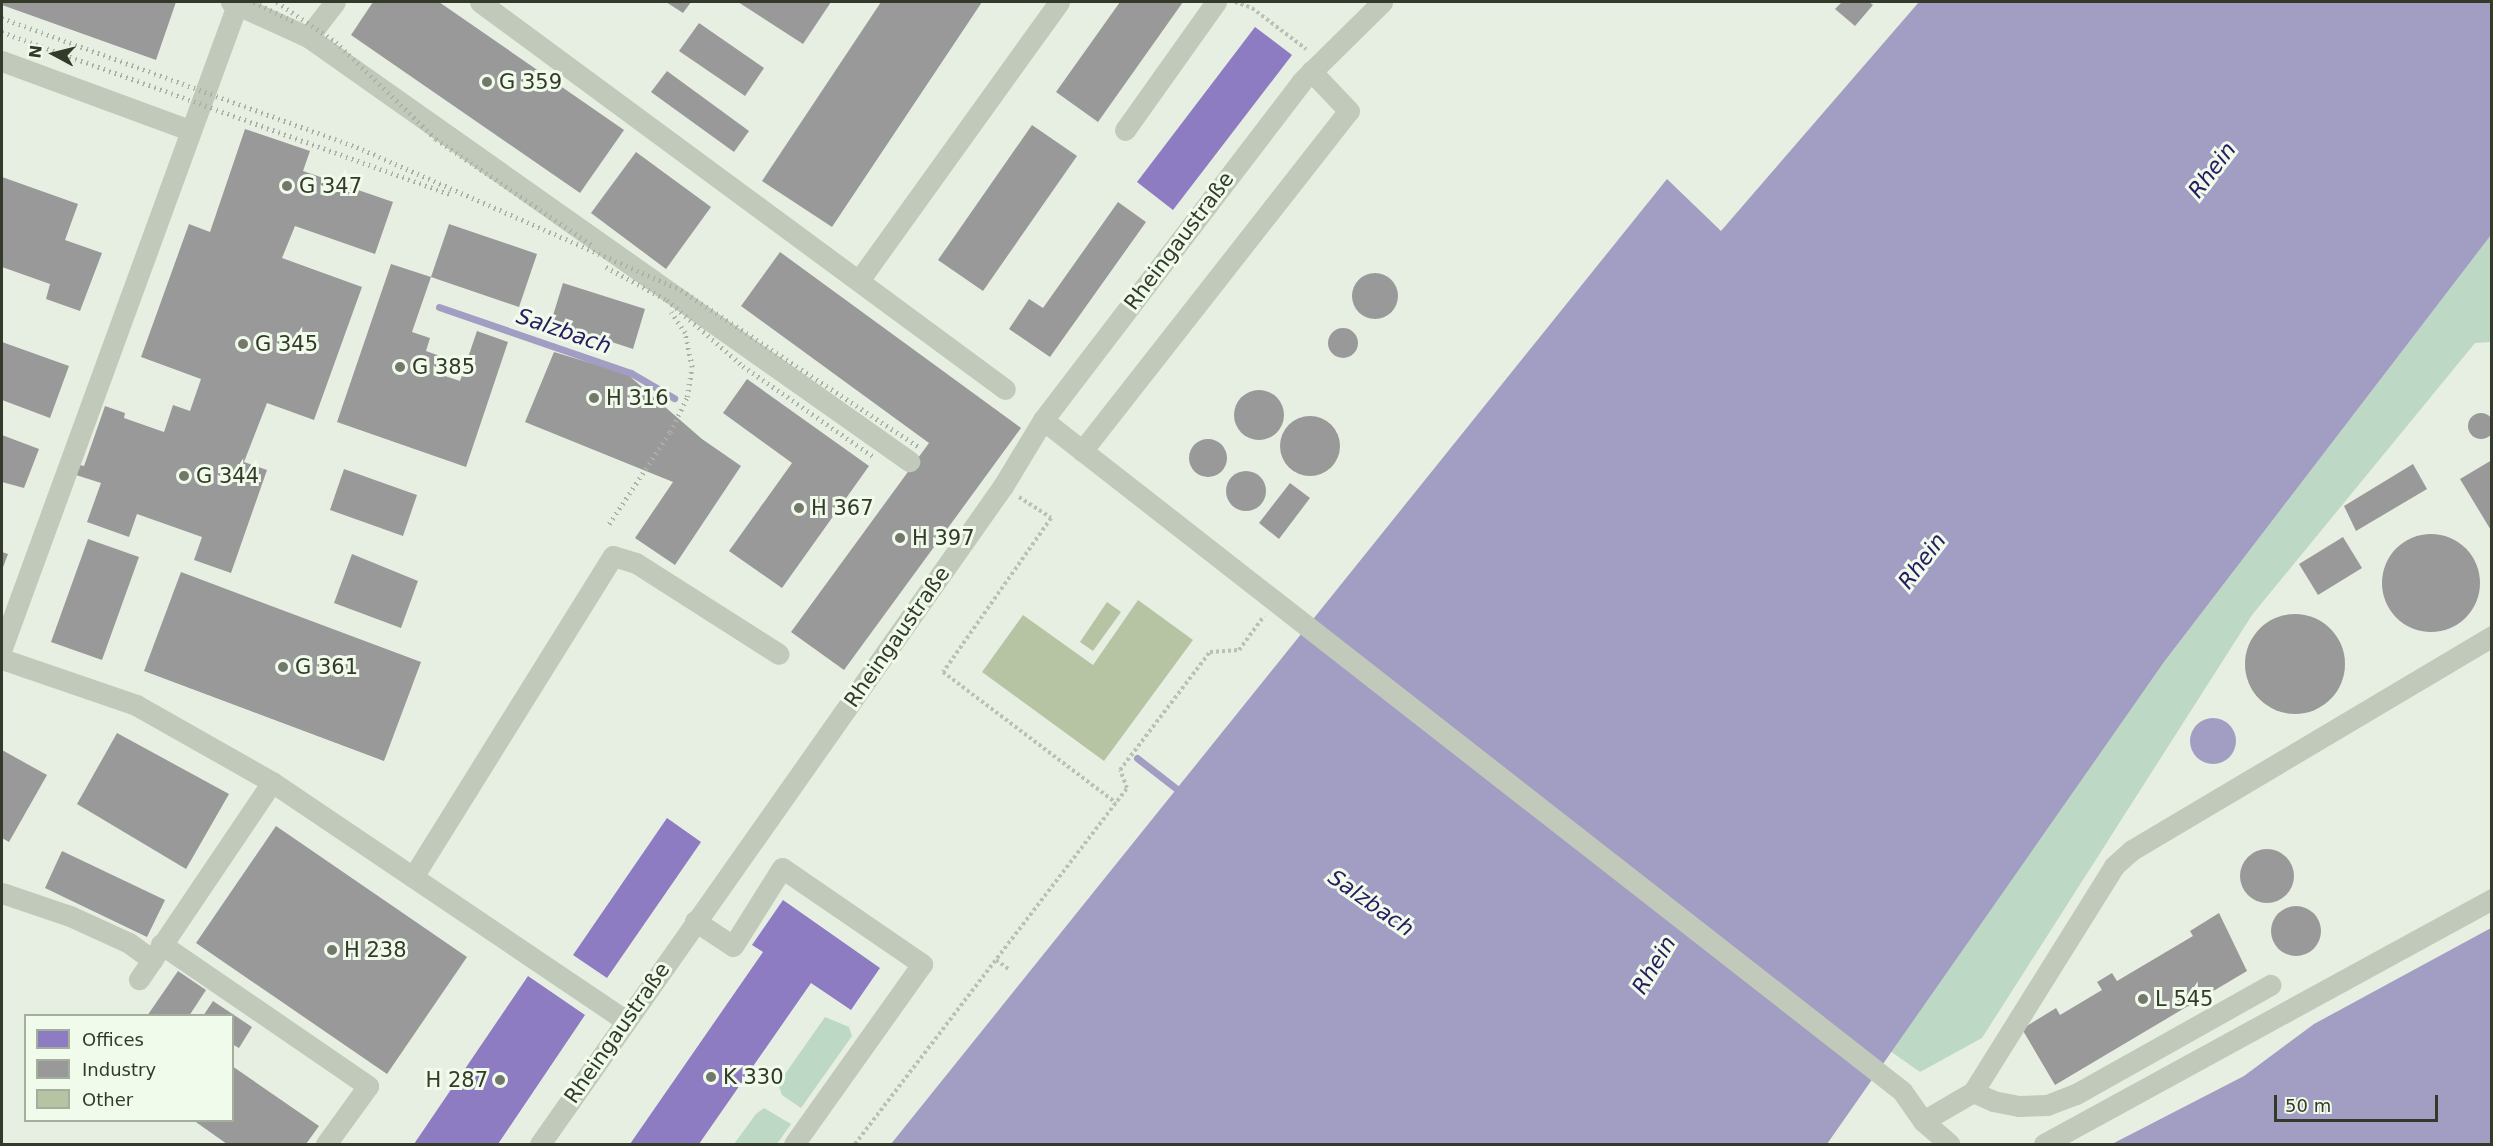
<!DOCTYPE html>
<meta charset="utf-8">
<style>
body{margin:0}
#map{position:relative;width:2493px;height:1146px;overflow:hidden;background:#e7efe3;font-family:"DejaVu Sans",sans-serif}
div>[style]{position:absolute}
[style*='--x']{left:calc(var(--x)*1px);top:calc(var(--y)*1px);width:calc(var(--w)*1px);rotate:calc(var(--a)*1deg)}
.green>*{inset:0;background:#bed8c6}
.water>*{inset:0;background:#a29dc2}
.round{border-radius:50%}
.offices>*{inset:0;background:#8e7cc3}
.industry>*{inset:0;background:#999}
.stream>*{height:7px;margin:-3.5px;padding:0 3.5px;transform-origin:3.5px;border-radius:3.5px;background:#a29dc2}
.building>*{inset:0;background:#b7c4a3}
.path>*{height:4px;margin-top:-2px;transform-origin:0;background:repeating-linear-gradient(90deg,#bac1b4 0 3px,transparent 0 6px)}
.minor>*{height:21px;margin:-10.5px;padding:0 10.5px;transform-origin:10.5px;border-radius:10.5px;background:#c1c9bb}
.rail>*{height:4.5px;margin-top:-2.25px;transform-origin:0;background:repeating-linear-gradient(90deg,#abb0a6 0 1.5px,transparent 0 6px)}
.dots>*{width:16px;height:16px;translate:-50% -50%;box-sizing:border-box;border:3px solid #f0fbeb;border-radius:50%}
span{translate:-50% -50%;white-space:nowrap;text-align:center;line-height:1.15;-webkit-text-stroke:6px #f0fbeb;paint-order:stroke}
.poi-label{font-size:21px;color:#333a29}
.left{translate:0 -50%;text-align:left}
.right{translate:-100% -50%;text-align:right}
.street-label{font-size:21px;color:#333a29}
.water-label{font-size:22px;color:#281b5f;font-style:italic}
.frame{position:absolute;inset:0;border:3px solid #333a29;pointer-events:none}
.legend{position:absolute;left:24px;top:1014px;width:210px;height:108px;box-sizing:border-box;background:#f0fbeb;border:2px solid #a4ae9d;margin:0;padding:8px 10px;list-style:none;font-size:18px;color:#333a29}
.legend li{display:flex;align-items:center;gap:12px;height:30px}
.legend b{width:30px;border:2px solid #a4ae9d}
.north{position:absolute;left:24px;top:24px;width:60px;height:60px;-webkit-text-stroke:4px #f0fbeb;paint-order:stroke;rotate:277deg;font-size:16px;font-weight:700;line-height:24px;text-align:center;color:#333a29}
.north::after{content:'';display:block;margin:auto;width:21px;height:27px;background:#333a29;clip-path:polygon(50% 0,100% 100%,50% 72%,0 100%)}
.scale{position:absolute;left:2274px;top:1095px;width:164px;height:27px;box-sizing:border-box;border:3px solid #333a29;border-top:0;padding-left:8px;font-size:18px;line-height:21px;white-space:nowrap;color:#333a29;-webkit-text-stroke:4px #f0fbeb;paint-order:stroke}
</style>
<div id="map">
<div class="green">
<div style="clip-path:polygon(2491px 235px,2491px 342px,2475px 343px,2252px 615px,1982px 1038px,1920px 1072px,1890px 1051px,2164px 662px)"></div>
<div style="clip-path:polygon(825px 1017px,849px 1027px,852px 1036px,801px 1108px,782px 1095px,778px 1084px)"></div>
<div style="clip-path:polygon(764px 1108px,791px 1124px,777px 1144px,734px 1144px,756px 1114px)"></div>
</div>
<div class="water">
<div style="clip-path:polygon(1919px 2px,2491px 2px,2491px 235px,2164px 662px,1827px 1144px,891px 1144px,1667px 179px,1721px 231px)"></div>
<div class="round" style="left:2190px;top:718px;width:46px;height:46px"></div>
<div style="clip-path:polygon(2491px 928px,2491px 1144px,2112px 1144px,2244px 1076px,2314px 1024px)"></div>
</div>
<div class="offices">
<div style="clip-path:polygon(1255px 27px,1292px 55px,1173px 210px,1137px 182px)"></div>
<div style="clip-path:polygon(667px 818px,701px 842px,607px 978px,573px 955px)"></div>
<div style="clip-path:polygon(783px 900px,880px 968px,851px 1010px,811px 983px,699px 1144px,630px 1144px,763px 952px,752px 945px)"></div>
<div style="clip-path:polygon(528px 976px,585px 1015px,498px 1144px,414px 1144px)"></div>
</div>
<div class="industry">
<div style="clip-path:polygon(2px 2px,176px 2px,156px 60px,2px 5px)"></div>
<div style="clip-path:polygon(373px 2px,439px 2px,624px 130px,580px 193px,351px 35px)"></div>
<div style="clip-path:polygon(666px 2px,691px 2px,683px 13px)"></div>
<div style="clip-path:polygon(738px 2px,831px 2px,803px 44px)"></div>
<div style="clip-path:polygon(881px 2px,982px 2px,832px 227px,762px 181px)"></div>
<div style="clip-path:polygon(1120px 2px,1183px 2px,1098px 122px,1056px 92px)"></div>
<div style="clip-path:polygon(1842px 2px,1869px 2px,1873px 5px,1855px 26px,1835px 9px)"></div>
<div style="clip-path:polygon(699px 23px,764px 68px,745px 96px,679px 51px)"></div>
<div style="clip-path:polygon(667px 71px,749px 131px,734px 152px,651px 92px)"></div>
<div style="clip-path:polygon(1032px 125px,1077px 156px,983px 291px,938px 260px)"></div>
<div style="clip-path:polygon(245px 129px,310px 151px,303px 171px,393px 202px,375px 254px,295px 226px,282px 258px,362px 287px,314px 420px,267px 403px,244px 462px,267px 470px,231px 573px,194px 560px,202px 537px,137px 514px,129px 537px,87px 522px,101px 483px,76px 475px,80px 465px,84px 466px,105px 406px,125px 413px,124px 418px,164px 432px,173px 405px,190px 411px,201px 379px,141px 357px,189px 224px,210px 232px)"></div>
<div style="clip-path:polygon(636px 152px,711px 207px,666px 269px,591px 213px)"></div>
<div style="clip-path:polygon(2px 177px,78px 204px,65px 240px,102px 253px,80px 311px,46px 299px,50px 284px,2px 267px)"></div>
<div style="clip-path:polygon(1118px 202px,1146px 222px,1050px 357px,1009px 329px,1029px 299px,1043px 308px)"></div>
<div style="clip-path:polygon(449px 224px,537px 254px,519px 307px,431px 277px)"></div>
<div style="clip-path:polygon(780px 252px,1021px 428px,844px 670px,791px 632px,929px 443px,741px 306px)"></div>
<div style="clip-path:polygon(391px 264px,431px 277px,412px 332px,430px 338px,426px 351px,448px 359px,442px 375px,460px 381px,477px 331px,508px 342px,466px 467px,337px 422px)"></div>
<div class="round" style="left:1352px;top:273px;width:46px;height:46px"></div>
<div style="clip-path:polygon(563px 283px,645px 309px,633px 349px,551px 322px)"></div>
<div class="round" style="left:1328px;top:328px;width:30px;height:30px"></div>
<div style="clip-path:polygon(2px 342px,69px 366px,50px 418px,2px 400px)"></div>
<div style="clip-path:polygon(554px 352px,627px 374px,702px 439px,741px 466px,675px 565px,635px 538px,673px 482px,525px 422px)"></div>
<div style="clip-path:polygon(747px 379px,869px 466px,782px 588px,729px 551px,792px 463px,723px 413px)"></div>
<div class="round" style="left:1234px;top:390px;width:50px;height:50px"></div>
<div class="round" style="left:2468px;top:413px;width:26px;height:26px"></div>
<div class="round" style="left:1280px;top:416px;width:60px;height:60px"></div>
<div style="clip-path:polygon(2px 435px,39px 449px,24px 488px,2px 482px)"></div>
<div class="round" style="left:1189px;top:439px;width:38px;height:38px"></div>
<div style="clip-path:polygon(2492px 460px,2492px 532px,2460px 479px)"></div>
<div style="clip-path:polygon(2413px 464px,2427px 489px,2356px 531px,2344px 506px)"></div>
<div style="clip-path:polygon(344px 469px,417px 495px,403px 536px,330px 510px)"></div>
<div class="round" style="left:1226px;top:471px;width:40px;height:40px"></div>
<div style="clip-path:polygon(1290px 483px,1310px 498px,1279px 539px,1259px 523px)"></div>
<div class="round" style="left:2382px;top:534px;width:98px;height:98px"></div>
<div style="clip-path:polygon(2343px 537px,2362px 568px,2318px 595px,2299px 564px)"></div>
<div style="clip-path:polygon(88px 539px,139px 557px,102px 660px,51px 642px)"></div>
<div style="clip-path:polygon(2px 552px,8px 554px,2px 570px)"></div>
<div style="clip-path:polygon(352px 554px,418px 581px,401px 628px,334px 603px)"></div>
<div style="clip-path:polygon(181px 572px,421px 662px,384px 761px,144px 671px)"></div>
<div class="round" style="left:2245px;top:614px;width:100px;height:100px"></div>
<div style="clip-path:polygon(117px 733px,229px 794px,186px 869px,77px 804px)"></div>
<div style="clip-path:polygon(2px 750px,47px 775px,9px 842px,2px 838px)"></div>
<div style="clip-path:polygon(276px 826px,467px 957px,387px 1074px,196px 943px)"></div>
<div class="round" style="left:2240px;top:849px;width:54px;height:54px"></div>
<div style="clip-path:polygon(62px 851px,165px 900px,147px 937px,45px 888px)"></div>
<div class="round" style="left:2271px;top:906px;width:50px;height:50px"></div>
<div style="clip-path:polygon(2219px 913px,2247px 971px,2055px 1085px,2022px 1029px,2056px 1008px,2060px 1015px,2102px 990px,2097px 982px,2112px 973px,2117px 981px,2193px 936px,2190px 931px)"></div>
<div style="clip-path:polygon(178px 971px,206px 990px,189px 1016px,147px 1016px)"></div>
<div style="clip-path:polygon(213px 1001px,252px 1027px,239px 1048px,232px 1044px,232px 1016px,203px 1016px)"></div>
<div style="clip-path:polygon(232px 1066px,319px 1126px,306px 1144px,227px 1144px,193px 1120px,232px 1120px)"></div>
</div>
<div class="stream">
<div style="--x:439;--y:307;--w:203;--a:19"></div>
<div style="--x:631;--y:373;--w:50;--a:30.2"></div>
<div style="--x:1137;--y:758;--w:57;--a:37.9"></div>
</div>
<div class="building">
<div style="clip-path:polygon(1138px 600px,1193px 640px,1104px 761px,982px 672px,1023px 615px,1093px 665px)"></div>
<div style="clip-path:polygon(1107px 602px,1121px 612px,1093px 651px,1080px 642px)"></div>
</div>
<div class="path">
<div style="--x:1235;--y:2;--w:18;--a:19"></div>
<div style="--x:1252;--y:8;--w:68;--a:37.2"></div>
<div style="--x:1019;--y:497;--w:38;--a:33"></div>
<div style="--x:1051;--y:518;--w:188;--a:125"></div>
<div style="--x:943;--y:672;--w:217;--a:37.1"></div>
<div style="--x:996;--y:960;--w:17;--a:36"></div>
<div style="--x:855;--y:1144;--w:448;--a:-52.6"></div>
<div style="--x:1127;--y:788;--w:19;--a:-111"></div>
<div style="--x:1120;--y:770;--w:148;--a:-52.7"></div>
<div style="--x:1210;--y:652;--w:29;--a:-4"></div>
<div style="--x:1239;--y:650;--w:42;--a:-53.7"></div>
</div>
<div class="minor">
<div style="--x:231;--y:2;--w:85;--a:24.4"></div>
<div style="--x:308;--y:37;--w:736;--a:35.2"></div>
<div style="--x:480;--y:2;--w:652;--a:36.4"></div>
<div style="--x:308;--y:37;--w:44;--a:-52.4"></div>
<div style="--x:2;--y:61;--w:200;--a:20.2"></div>
<div style="--x:1125;--y:130;--w:157;--a:-54.6"></div>
<div style="--x:860;--y:279;--w:341;--a:-54.3"></div>
<div style="--x:1043;--y:420;--w:1090;--a:37.99"></div>
<div style="--x:1902;--y:1091;--w:37;--a:55"></div>
<div style="--x:1923;--y:1121;--w:35;--a:41"></div>
<div style="--x:1082;--y:451;--w:432;--a:-51.9"></div>
<div style="--x:1349;--y:111;--w:55;--a:-133.5"></div>
<div style="--x:2;--y:648;--w:685;--a:-69.92"></div>
<div style="--x:2;--y:659;--w:142;--a:18.9"></div>
<div style="--x:136;--y:705;--w:156;--a:29.5"></div>
<div style="--x:272;--y:782;--w:238;--a:124"></div>
<div style="--x:272;--y:782;--w:426;--a:34"></div>
<div style="--x:413;--y:877;--w:378;--a:-58.1"></div>
<div style="--x:613;--y:556;--w:24;--a:17"></div>
<div style="--x:636;--y:563;--w:169;--a:32.5"></div>
<div style="--x:2;--y:893;--w:72;--a:18.7"></div>
<div style="--x:70;--y:916;--w:65;--a:24.6"></div>
<div style="--x:129;--y:943;--w:29;--a:36"></div>
<div style="--x:695;--y:921;--w:45;--a:33.3"></div>
<div style="--x:733;--y:946;--w:92;--a:-57.9"></div>
<div style="--x:782;--y:868;--w:170;--a:34.4"></div>
<div style="--x:922;--y:964;--w:221;--a:125.4"></div>
<div style="--x:161;--y:944;--w:251;--a:34.4"></div>
<div style="--x:368;--y:1086;--w:72;--a:125.9"></div>
<div style="--x:1973;--y:1092;--w:266;--a:-58"></div>
<div style="--x:2114;--y:866;--w:24;--a:-42"></div>
<div style="--x:2132;--y:850;--w:419;--a:-30.7"></div>
<div style="--x:1923;--y:1121;--w:58;--a:-30.1"></div>
<div style="--x:1973;--y:1092;--w:22;--a:24"></div>
<div style="--x:1993;--y:1101;--w:26;--a:11"></div>
<div style="--x:2019;--y:1106;--w:28;--a:-2"></div>
<div style="--x:2047;--y:1105;--w:31;--a:-21"></div>
<div style="--x:2076;--y:1094;--w:223;--a:-29.3"></div>
<div style="--x:540;--y:1144;--w:805;--a:-54.87"></div>
<div style="--x:1003;--y:486;--w:77;--a:-58.8"></div>
<div style="--x:1043;--y:420;--w:425;--a:-52.6"></div>
<div style="--x:1301;--y:82;--w:114;--a:-44.6"></div>
<div style="--x:2044;--y:1144;--w:511;--a:-28.67"></div>
</div>
<div class="rail">
<div style="--x:254;--y:2;--w:46;--a:26"></div>
<div style="--x:277;--y:2;--w:71;--a:34.1"></div>
<div style="--x:336;--y:42;--w:139;--a:44.1"></div>
<div style="--x:436;--y:139;--w:192;--a:34.2"></div>
<div style="--x:2;--y:18;--w:378;--a:20"></div>
<div style="--x:357;--y:147;--w:354;--a:23.8"></div>
<div style="--x:681;--y:290;--w:285;--a:33.4"></div>
<div style="--x:2;--y:32;--w:476;--a:19.9"></div>
<div style="--x:606;--y:267;--w:69;--a:28.4"></div>
<div style="--x:667;--y:300;--w:101;--a:41"></div>
<div style="--x:743;--y:366;--w:160;--a:34.8"></div>
<div style="--x:609;--y:524;--w:110;--a:-56.5"></div>
<div style="--x:670;--y:432;--w:39;--a:-64"></div>
<div style="--x:687;--y:397;--w:30;--a:-81"></div>
<div style="--x:692;--y:367;--w:35;--a:-102"></div>
<div style="--x:685;--y:333;--w:25;--a:-124"></div>
</div>
<div class="dots">
<div style="left:487px;top:82px;background:#72796a"></div>
<div style="left:287px;top:186px;background:#72796a"></div>
<div style="left:243px;top:344px;background:#72796a"></div>
<div style="left:400px;top:367px;background:#72796a"></div>
<div style="left:594px;top:398px;background:#72796a"></div>
<div style="left:184px;top:476px;background:#72796a"></div>
<div style="left:799px;top:508px;background:#72796a"></div>
<div style="left:900px;top:538px;background:#72796a"></div>
<div style="left:283px;top:667px;background:#72796a"></div>
<div style="left:332px;top:950px;background:#72796a"></div>
<div style="left:2143px;top:999px;background:#72796a"></div>
<div style="left:711px;top:1077px;background:#72796a"></div>
<div style="left:500px;top:1080px;background:#72796a"></div>
</div>
<div class="poi-label">
<span class="left" style="left:499px;top:82px">G 359</span>
<span class="left" style="left:299px;top:186px">G 347</span>
<span class="left" style="left:255px;top:344px">G 345</span>
<span class="left" style="left:412px;top:367px">G 385</span>
<span class="left" style="left:606px;top:398px">H 316</span>
<span class="left" style="left:196px;top:476px">G 344</span>
<span class="left" style="left:811px;top:508px">H 367</span>
<span class="left" style="left:912px;top:538px">H 397</span>
<span class="left" style="left:295px;top:667px">G 361</span>
<span class="left" style="left:344px;top:950px">H 238</span>
<span class="left" style="left:2155px;top:999px">L 545</span>
<span class="left" style="left:723px;top:1077px">K 330</span>
<span class="right" style="left:488px;top:1080px">H 287</span>
</div>
<div class="street-label">
<span style="left:1179px;top:241px;rotate:-53deg">Rheingaustraße</span>
<span style="left:897px;top:637px;rotate:-55deg">Rheingaustraße</span>
<span style="left:617px;top:1033px;rotate:-55deg">Rheingaustraße</span>
</div>
<div class="water-label">
<span style="left:2212px;top:170px;rotate:-53deg">Rhein</span>
<span style="left:564px;top:331px;rotate:19deg">Salzbach</span>
<span style="left:1922px;top:561px;rotate:-53deg">Rhein</span>
<span style="left:1371px;top:903px;rotate:35deg">Salzbach</span>
<span style="left:1654px;top:965px;rotate:-59deg">Rhein</span>
</div>
<div class="frame"></div>
<ul class="legend">
<li><b style="height:16px;background:#8e7cc3"></b>Offices</li>
<li><b style="height:16px;background:#999"></b>Industry</li>
<li><b style="height:16px;background:#b7c4a3"></b>Other</li>
</ul>
<div class="north">N</div>
<div class="scale">50 m</div>
</div>
